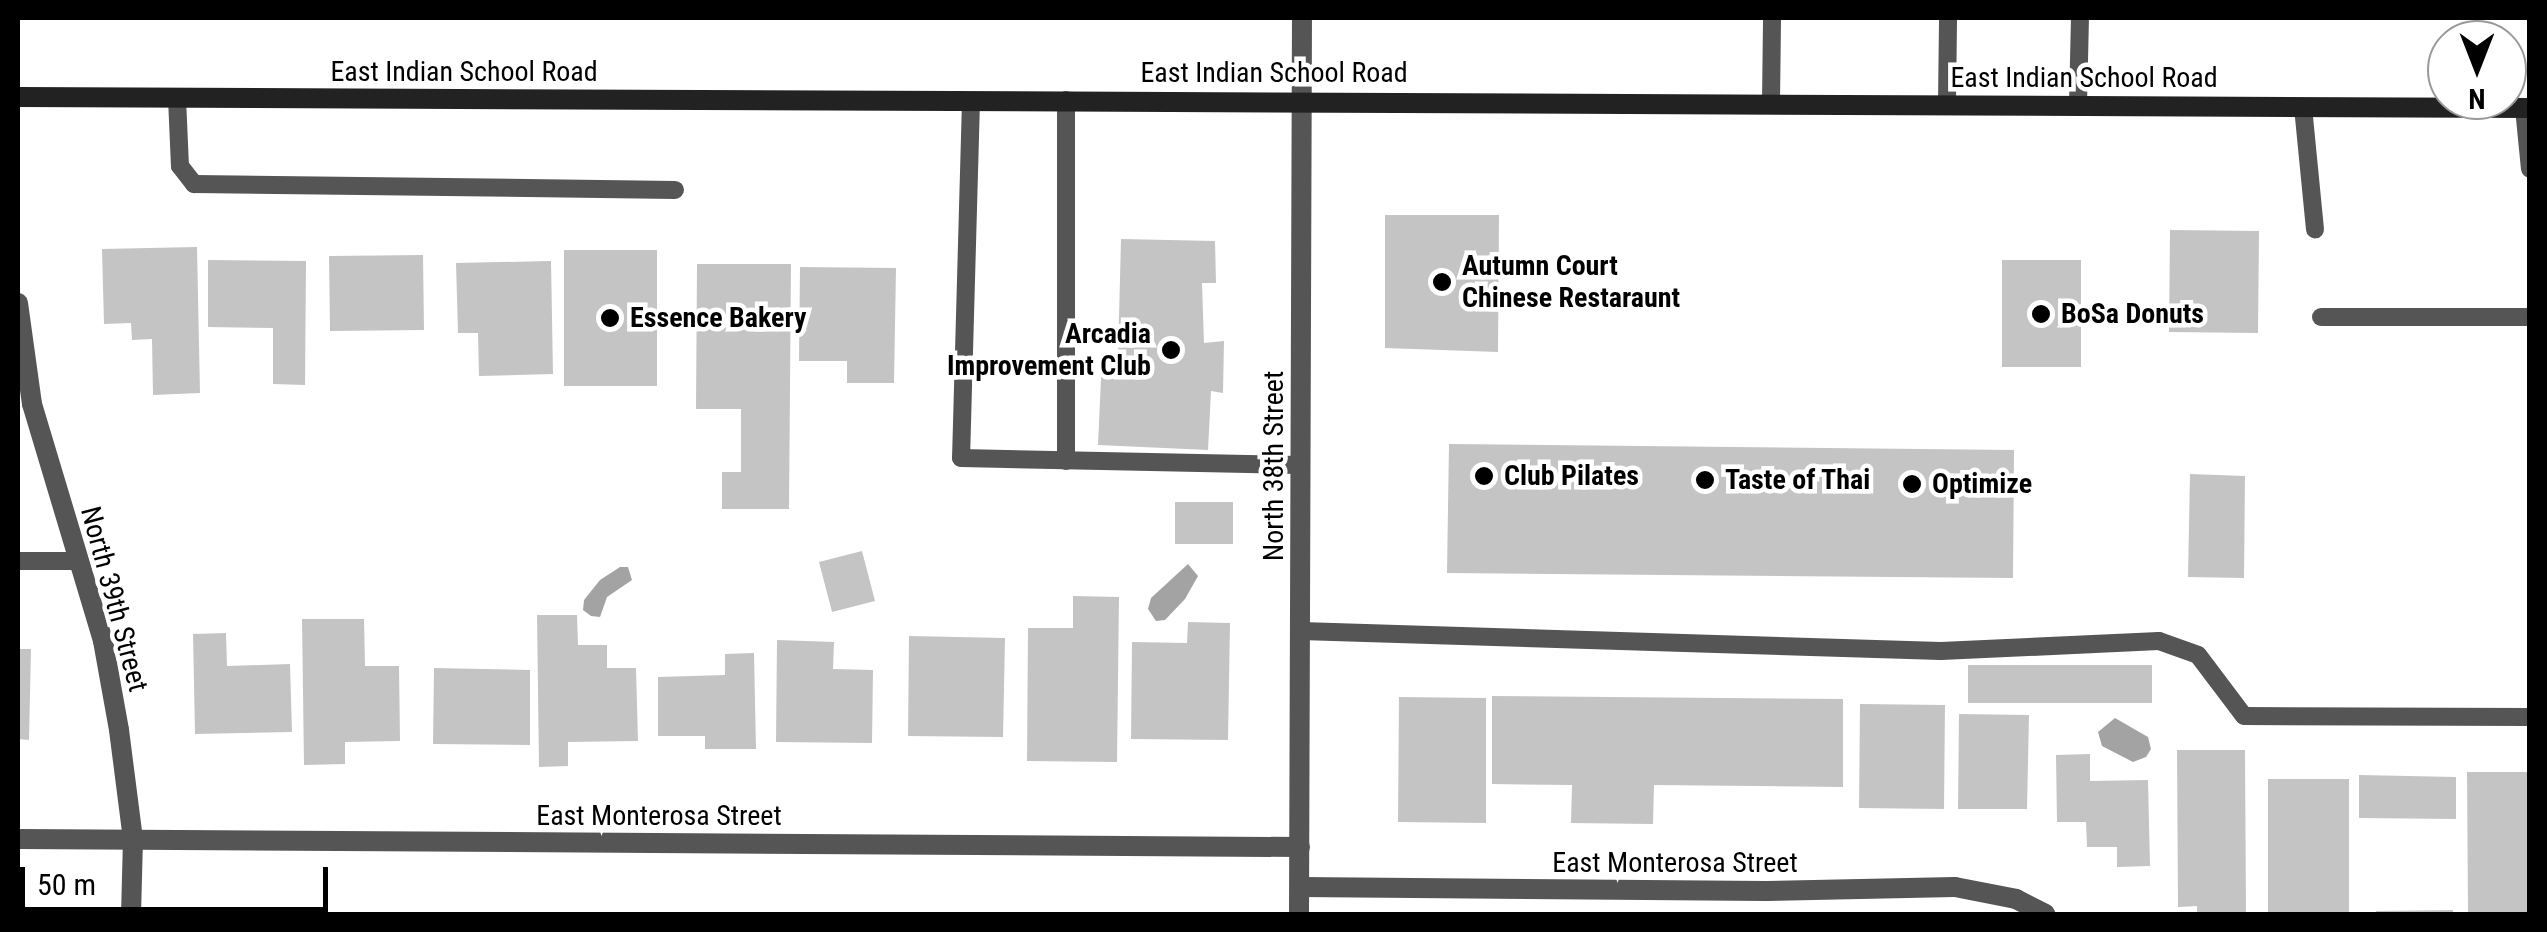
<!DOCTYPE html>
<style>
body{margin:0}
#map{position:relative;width:2547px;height:932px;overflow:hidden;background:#fff;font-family:"Roboto Condensed",sans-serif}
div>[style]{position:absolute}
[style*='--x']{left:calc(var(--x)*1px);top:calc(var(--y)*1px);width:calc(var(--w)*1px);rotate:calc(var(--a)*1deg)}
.water>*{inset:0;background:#a3a3a3}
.building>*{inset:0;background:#c4c4c4}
.lane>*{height:18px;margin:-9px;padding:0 9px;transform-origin:9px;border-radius:9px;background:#555}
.street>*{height:20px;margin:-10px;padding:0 10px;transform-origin:10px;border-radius:10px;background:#555}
.secondary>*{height:20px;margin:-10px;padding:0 10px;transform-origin:10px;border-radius:10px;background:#222}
.dots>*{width:28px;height:28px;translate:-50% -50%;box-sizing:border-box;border:5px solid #fff;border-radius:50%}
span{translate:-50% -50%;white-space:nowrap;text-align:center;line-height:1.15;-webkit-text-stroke:9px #fff;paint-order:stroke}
.street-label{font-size:28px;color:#000}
.poi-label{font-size:28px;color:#000;font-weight:700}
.left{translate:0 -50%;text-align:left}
.right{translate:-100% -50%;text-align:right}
.frame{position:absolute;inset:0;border:20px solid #000;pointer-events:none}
.north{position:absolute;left:2427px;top:20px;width:100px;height:100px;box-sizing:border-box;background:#fff;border:2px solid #999;border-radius:50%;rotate:180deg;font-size:28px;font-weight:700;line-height:40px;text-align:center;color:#000}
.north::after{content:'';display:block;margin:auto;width:35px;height:45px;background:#000;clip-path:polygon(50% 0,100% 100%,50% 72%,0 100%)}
.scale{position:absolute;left:20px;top:867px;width:308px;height:45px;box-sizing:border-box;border:5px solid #000;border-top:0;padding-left:12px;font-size:30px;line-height:35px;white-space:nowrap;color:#000;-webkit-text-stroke:8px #fff;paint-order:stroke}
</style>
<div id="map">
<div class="water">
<div style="clip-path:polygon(1188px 564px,1198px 576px,1185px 599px,1165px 620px,1156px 621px,1148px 609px,1151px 598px)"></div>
<div style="clip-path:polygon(620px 567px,628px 567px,632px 580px,607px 597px,600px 617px,591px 616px,583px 610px,584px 600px,600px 580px)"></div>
<div style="clip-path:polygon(2115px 718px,2148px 737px,2151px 749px,2146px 757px,2133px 762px,2102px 746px,2098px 732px)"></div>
</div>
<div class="building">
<div style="clip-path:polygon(1385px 215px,1499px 215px,1498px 352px,1385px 348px)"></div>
<div style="clip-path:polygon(2170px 230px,2259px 231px,2258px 333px,2169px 332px)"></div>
<div style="clip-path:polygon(1121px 239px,1215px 241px,1216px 283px,1202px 283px,1204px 343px,1224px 341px,1223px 393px,1211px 391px,1208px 450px,1098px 445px,1102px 357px,1118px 357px)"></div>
<div style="clip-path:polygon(197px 247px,200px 393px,153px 395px,152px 339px,132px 340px,131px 323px,104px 324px,102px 249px)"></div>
<div style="clip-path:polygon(564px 250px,657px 250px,657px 386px,564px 386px)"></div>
<div style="clip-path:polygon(423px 255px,424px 330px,330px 331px,329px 256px)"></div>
<div style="clip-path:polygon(208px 260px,306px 261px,305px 385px,273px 384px,273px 328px,208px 327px)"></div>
<div style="clip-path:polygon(2002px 260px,2081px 260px,2081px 367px,2002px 367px)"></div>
<div style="clip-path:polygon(551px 261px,553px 374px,479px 376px,478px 333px,458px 333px,456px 263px)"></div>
<div style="clip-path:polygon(697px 264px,791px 264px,789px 509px,722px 509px,722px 472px,741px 472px,741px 409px,696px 409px)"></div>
<div style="clip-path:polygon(800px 267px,896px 268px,894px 383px,847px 383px,847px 361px,799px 361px)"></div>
<div style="clip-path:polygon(1449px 444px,2014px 450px,2013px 578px,1447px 573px)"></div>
<div style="clip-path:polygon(2190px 474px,2245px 476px,2244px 578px,2188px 577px)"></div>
<div style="clip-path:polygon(1175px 502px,1233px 502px,1233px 544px,1175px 544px)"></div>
<div style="clip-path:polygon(862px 551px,875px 601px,832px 612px,819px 562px)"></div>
<div style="clip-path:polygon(1073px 596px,1119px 597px,1117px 762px,1027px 761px,1028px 628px,1073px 628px)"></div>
<div style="clip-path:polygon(537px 615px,577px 615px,578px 645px,607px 645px,607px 668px,636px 668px,638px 741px,568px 742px,568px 766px,539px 767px)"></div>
<div style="clip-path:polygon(302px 619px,364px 619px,365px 666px,399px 666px,400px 741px,345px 742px,345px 764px,304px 765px)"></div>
<div style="clip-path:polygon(1188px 622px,1230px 623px,1228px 740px,1131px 739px,1132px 642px,1187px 643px)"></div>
<div style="clip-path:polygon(226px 633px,227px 666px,290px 664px,292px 732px,195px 734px,193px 634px)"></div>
<div style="clip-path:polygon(909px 636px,1005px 638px,1003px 737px,908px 736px)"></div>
<div style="clip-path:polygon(777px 640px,834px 642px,833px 669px,873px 670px,872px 743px,776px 742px)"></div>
<div style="clip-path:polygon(18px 649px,31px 649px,29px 740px,18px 739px)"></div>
<div style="clip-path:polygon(754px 653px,756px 749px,705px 749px,705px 736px,658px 736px,658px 677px,725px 675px,725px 654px)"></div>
<div style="clip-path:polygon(1968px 665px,2152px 665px,2152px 703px,1968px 703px)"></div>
<div style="clip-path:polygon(434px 668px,530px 670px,530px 745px,433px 744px)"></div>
<div style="clip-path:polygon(1492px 696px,1843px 699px,1843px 787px,1654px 785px,1653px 824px,1571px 823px,1572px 785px,1492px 784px)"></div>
<div style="clip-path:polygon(1399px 697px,1486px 698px,1486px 823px,1398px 822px)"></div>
<div style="clip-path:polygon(1860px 704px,1945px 705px,1944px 809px,1859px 808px)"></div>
<div style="clip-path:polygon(1959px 714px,2029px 715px,2027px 809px,1958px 809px)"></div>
<div style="clip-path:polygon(2177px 750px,2245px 750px,2246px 914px,2197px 914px,2197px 906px,2178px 907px)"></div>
<div style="clip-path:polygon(2090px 754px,2090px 781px,2148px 780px,2150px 866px,2117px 867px,2117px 847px,2087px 847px,2086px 822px,2057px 822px,2056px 755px)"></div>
<div style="clip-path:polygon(2467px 772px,2530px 772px,2530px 914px,2468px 914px)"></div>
<div style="clip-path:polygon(2359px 775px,2456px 777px,2456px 819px,2359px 818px)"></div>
<div style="clip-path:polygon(2268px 779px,2349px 779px,2349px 914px,2268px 914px)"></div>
<div style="clip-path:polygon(2453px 910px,2453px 914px,2376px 914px,2376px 911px)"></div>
</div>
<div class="lane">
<div style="--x:177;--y:98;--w:68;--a:87.5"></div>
<div style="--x:180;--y:166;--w:23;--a:52"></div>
<div style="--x:194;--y:184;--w:481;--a:0.7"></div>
<div style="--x:1066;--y:100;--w:361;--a:90"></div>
<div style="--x:971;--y:101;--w:357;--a:91.6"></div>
<div style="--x:961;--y:458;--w:340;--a:1.2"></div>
<div style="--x:1771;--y:103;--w:85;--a:-89.3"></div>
<div style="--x:1947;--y:104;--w:86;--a:-89.3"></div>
<div style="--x:2078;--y:105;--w:87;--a:-88.7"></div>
<div style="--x:2303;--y:107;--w:123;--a:84.4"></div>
<div style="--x:2524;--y:108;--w:61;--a:84.4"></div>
<div style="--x:2321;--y:317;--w:209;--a:0"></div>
<div style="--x:18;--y:561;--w:58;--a:0"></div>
<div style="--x:1301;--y:631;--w:640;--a:1.79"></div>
<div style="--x:1941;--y:651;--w:218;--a:-2.6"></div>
<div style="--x:2159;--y:641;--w:41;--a:19.7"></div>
<div style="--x:2198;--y:655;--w:76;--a:53"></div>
<div style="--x:2244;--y:716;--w:286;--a:0.2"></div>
</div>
<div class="street">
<div style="--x:18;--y:303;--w:102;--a:82.1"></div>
<div style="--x:32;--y:404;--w:247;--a:73.3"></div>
<div style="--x:103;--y:641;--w:90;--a:79.8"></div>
<div style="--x:119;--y:730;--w:110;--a:82.7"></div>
<div style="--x:133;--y:839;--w:75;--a:91.5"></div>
<div style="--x:18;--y:839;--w:1282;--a:0.36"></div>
<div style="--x:1300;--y:887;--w:466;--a:0.5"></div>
<div style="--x:1766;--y:891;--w:189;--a:-1.2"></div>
<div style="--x:1955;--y:887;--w:62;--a:11.1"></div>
<div style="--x:2016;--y:899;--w:33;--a:27"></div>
<div style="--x:1299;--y:914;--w:896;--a:-89.81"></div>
</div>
<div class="secondary">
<div style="--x:18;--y:97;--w:2512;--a:0.25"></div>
</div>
<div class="dots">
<div style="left:1442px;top:282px;background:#000"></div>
<div style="left:2041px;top:314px;background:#000"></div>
<div style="left:610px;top:318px;background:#000"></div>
<div style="left:1171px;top:350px;background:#000"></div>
<div style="left:1484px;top:476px;background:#000"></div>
<div style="left:1705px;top:480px;background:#000"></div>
<div style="left:1912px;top:484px;background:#000"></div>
</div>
<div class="street-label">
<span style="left:464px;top:72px">East Indian School Road</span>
<span style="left:1274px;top:73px">East Indian School Road</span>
<span style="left:2084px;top:78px">East Indian School Road</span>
<span style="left:1274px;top:466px;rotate:-90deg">North 38th Street</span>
<span style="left:114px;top:599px;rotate:75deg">North 39th Street</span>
<span style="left:659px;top:816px">East Monterosa Street</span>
<span style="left:1675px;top:863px">East Monterosa Street</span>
</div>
<div class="poi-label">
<span class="left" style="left:1462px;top:282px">Autumn Court<br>Chinese Restaraunt</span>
<span class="left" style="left:2061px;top:314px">BoSa Donuts</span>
<span class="left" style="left:630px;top:318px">Essence Bakery</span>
<span class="right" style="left:1151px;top:350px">Arcadia<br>Improvement Club</span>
<span class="left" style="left:1504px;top:476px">Club Pilates</span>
<span class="left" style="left:1725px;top:480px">Taste of Thai</span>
<span class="left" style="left:1932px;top:484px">Optimize</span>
</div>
<div class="frame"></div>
<div class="north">N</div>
<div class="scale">50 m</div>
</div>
